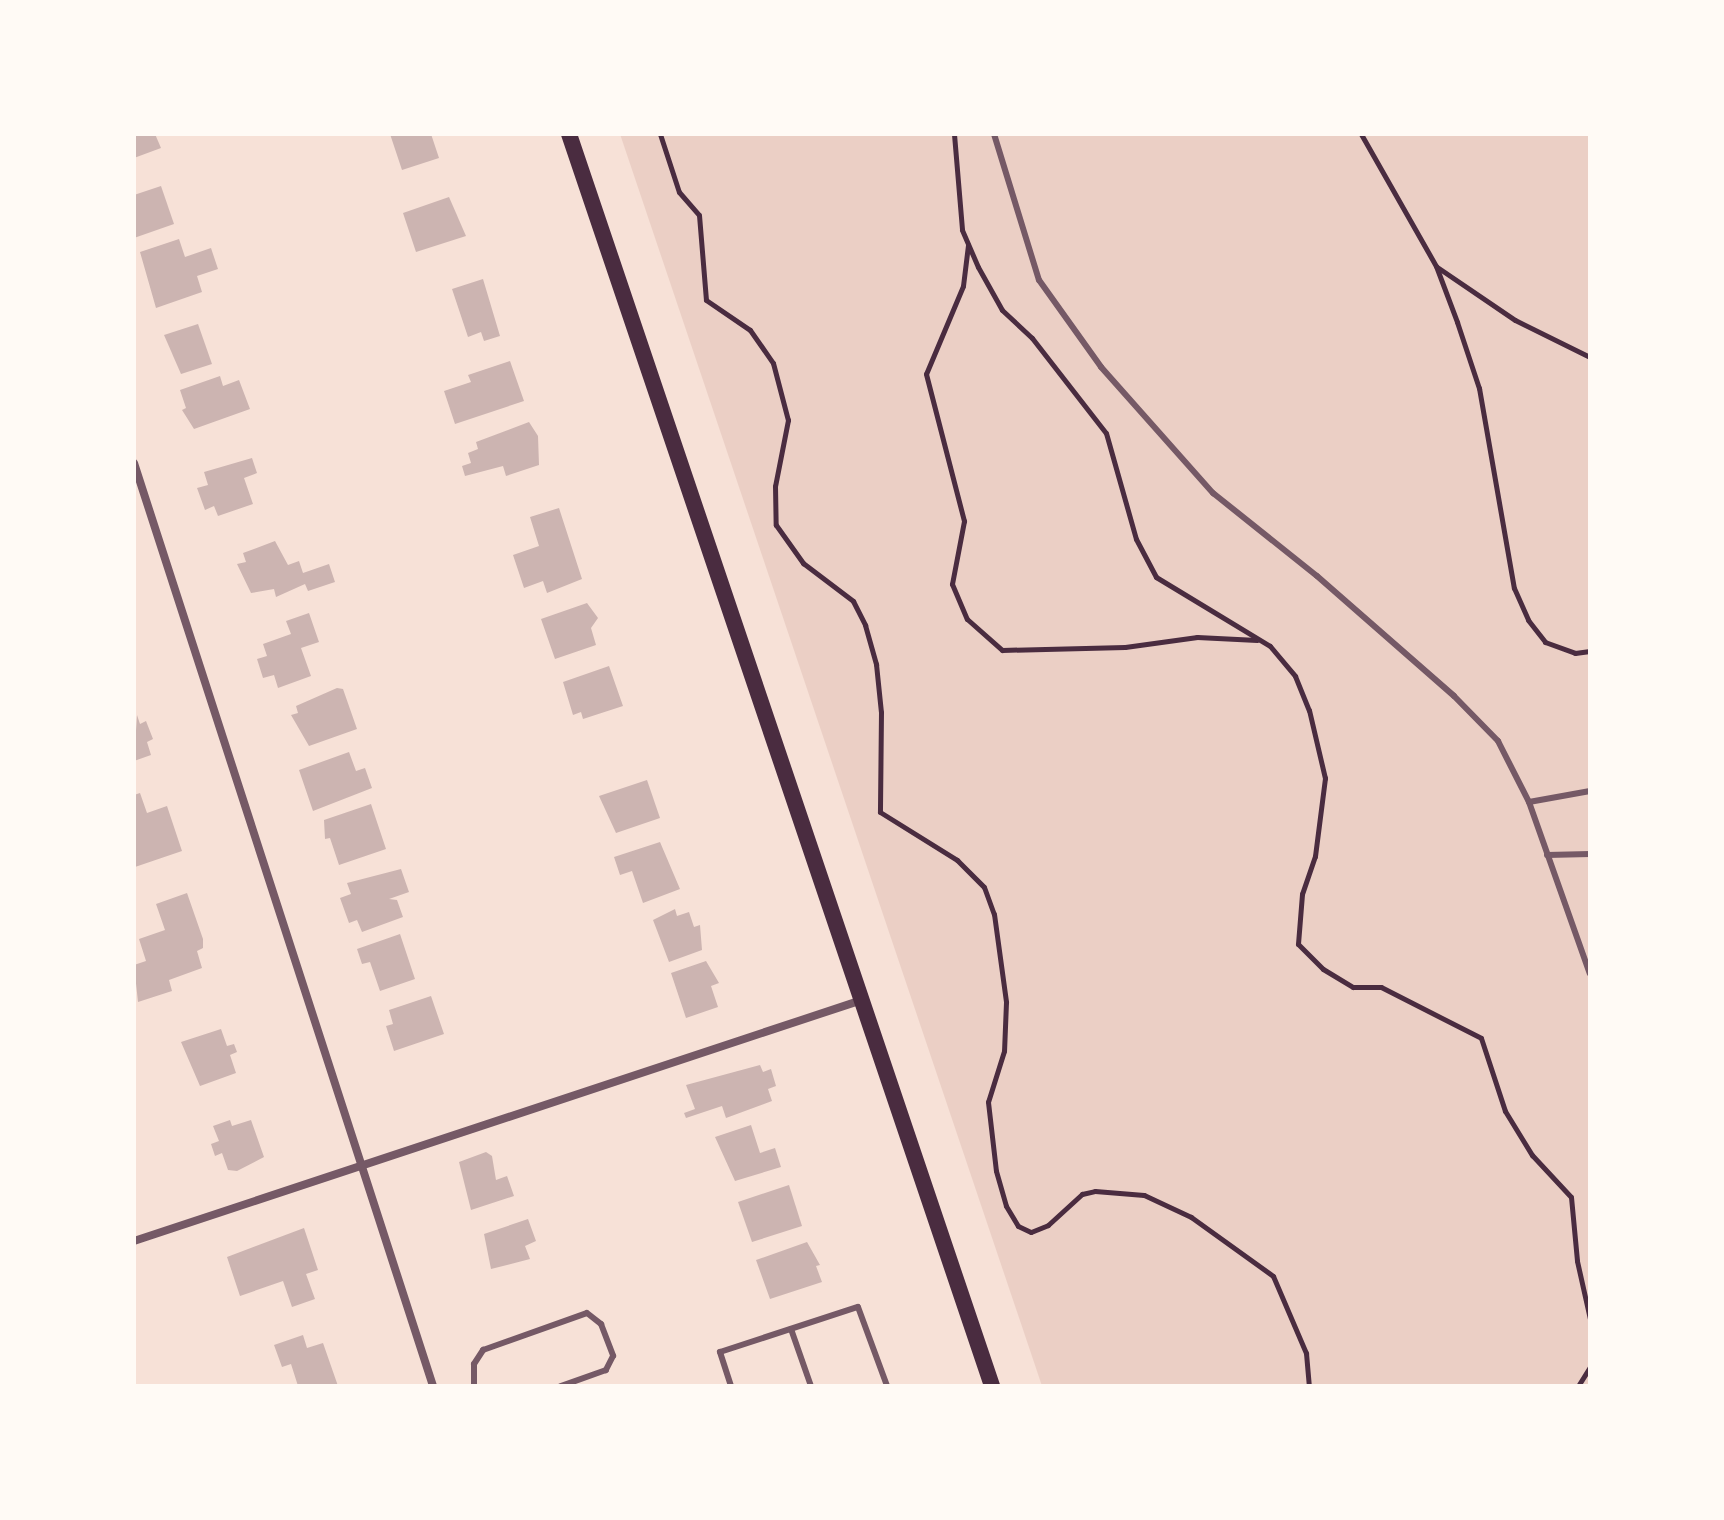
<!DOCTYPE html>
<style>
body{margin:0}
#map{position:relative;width:1724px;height:1520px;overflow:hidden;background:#f7e1d7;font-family:"Fira Sans",sans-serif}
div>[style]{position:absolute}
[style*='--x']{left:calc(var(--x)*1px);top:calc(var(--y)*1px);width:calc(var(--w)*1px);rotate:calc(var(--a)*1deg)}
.green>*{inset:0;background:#ebcfc5}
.building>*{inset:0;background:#ccb4b1}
.path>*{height:5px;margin:-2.5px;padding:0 2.5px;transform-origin:2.5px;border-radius:2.5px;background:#4a2c40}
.service>*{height:6px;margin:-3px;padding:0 3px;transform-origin:3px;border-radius:3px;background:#755966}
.minor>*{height:8px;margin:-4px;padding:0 4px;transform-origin:4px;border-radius:4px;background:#755966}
.secondary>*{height:16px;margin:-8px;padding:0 8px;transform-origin:8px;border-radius:8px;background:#4a2c40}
span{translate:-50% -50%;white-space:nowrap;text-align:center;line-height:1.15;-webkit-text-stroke:8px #fffaf5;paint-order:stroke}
.frame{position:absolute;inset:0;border:136px solid #fffaf5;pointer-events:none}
</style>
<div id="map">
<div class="green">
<div style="clip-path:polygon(620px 134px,1590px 134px,1590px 1386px,1042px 1386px)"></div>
</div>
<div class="building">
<div style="clip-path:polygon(134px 134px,155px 134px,161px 148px,134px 158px)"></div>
<div style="clip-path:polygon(390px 134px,431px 134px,439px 158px,402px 170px)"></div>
<div style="clip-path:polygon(161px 186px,174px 224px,134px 238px,134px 195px)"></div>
<div style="clip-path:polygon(449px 197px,466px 236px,416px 252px,403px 213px)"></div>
<div style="clip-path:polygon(179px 239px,185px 257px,211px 248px,218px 269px,197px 276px,202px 292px,156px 308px,140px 252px)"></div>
<div style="clip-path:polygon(483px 279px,500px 336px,484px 341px,481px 332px,468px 337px,452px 289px)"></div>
<div style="clip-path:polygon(198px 324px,212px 364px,181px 374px,164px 335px)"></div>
<div style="clip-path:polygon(510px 361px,524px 401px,455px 424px,444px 391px,471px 382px,468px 375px)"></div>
<div style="clip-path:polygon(220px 376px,223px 386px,239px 380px,250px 409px,194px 429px,182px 410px,186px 408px,180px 390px)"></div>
<div style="clip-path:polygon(529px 422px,538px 436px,539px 465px,506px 476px,503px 466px,465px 476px,462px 466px,471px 463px,468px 453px,478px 449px,476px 442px)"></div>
<div style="clip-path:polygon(252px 458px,257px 473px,244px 478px,253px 504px,218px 516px,214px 506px,205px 510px,197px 488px,208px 485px,204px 472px)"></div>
<div style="clip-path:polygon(559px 508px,582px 579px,547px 593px,543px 581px,524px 588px,513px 555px,539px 546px,530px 517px)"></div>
<div style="clip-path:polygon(275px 541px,288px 565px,299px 561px,303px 573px,329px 564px,335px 582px,308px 591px,305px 584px,276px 597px,274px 589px,251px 593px,237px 564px,246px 562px,243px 553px)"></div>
<div style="clip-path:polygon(587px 603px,598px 618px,591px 628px,596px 645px,555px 659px,541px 619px)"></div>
<div style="clip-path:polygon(309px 613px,319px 642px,301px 648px,311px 676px,278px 688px,274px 675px,263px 678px,257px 659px,267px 656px,263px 644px,291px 634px,286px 621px)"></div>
<div style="clip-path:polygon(609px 666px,623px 706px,583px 719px,581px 712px,573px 715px,563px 682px)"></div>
<div style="clip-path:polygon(337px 688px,343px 689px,357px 729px,309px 746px,291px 715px,298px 713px,296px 706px)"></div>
<div style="clip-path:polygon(137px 715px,140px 724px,146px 721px,153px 739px,147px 742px,151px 755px,134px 761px)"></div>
<div style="clip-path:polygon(349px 752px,356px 771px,365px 768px,372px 788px,313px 811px,299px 770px)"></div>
<div style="clip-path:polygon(647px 780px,660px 818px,616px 833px,599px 796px)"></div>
<div style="clip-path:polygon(140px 793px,147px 813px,167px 806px,182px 851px,135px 867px,134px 795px)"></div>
<div style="clip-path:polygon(371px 804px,386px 849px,339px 865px,330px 838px,325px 839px,324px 820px)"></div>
<div style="clip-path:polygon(660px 842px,680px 889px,643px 903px,632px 871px,620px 875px,614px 857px)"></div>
<div style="clip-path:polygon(401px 869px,409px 892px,389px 899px,397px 900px,403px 917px,362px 932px,357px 920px,349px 923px,340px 898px,351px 894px,347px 883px)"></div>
<div style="clip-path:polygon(187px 893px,203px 939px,203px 948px,197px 951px,202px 968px,169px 980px,172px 991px,138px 1002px,134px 965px,146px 961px,139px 939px,165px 930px,156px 904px)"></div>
<div style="clip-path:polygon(675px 909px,677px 916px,689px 912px,694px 927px,700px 925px,702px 950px,669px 962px,653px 920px)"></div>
<div style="clip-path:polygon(400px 934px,415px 979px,380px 991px,370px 962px,362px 964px,357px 949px)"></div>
<div style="clip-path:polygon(706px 961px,719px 983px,711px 986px,718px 1007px,686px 1018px,671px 973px)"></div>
<div style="clip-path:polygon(431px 996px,444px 1034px,394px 1051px,386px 1026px,393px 1024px,389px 1010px)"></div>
<div style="clip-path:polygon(221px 1029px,227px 1046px,234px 1044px,237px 1052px,230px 1055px,236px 1073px,200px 1086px,181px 1042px)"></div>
<div style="clip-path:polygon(760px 1065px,763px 1072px,771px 1069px,776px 1086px,768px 1089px,772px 1101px,726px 1118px,722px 1106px,686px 1118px,684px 1113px,695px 1109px,686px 1085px)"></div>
<div style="clip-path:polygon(230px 1120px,232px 1126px,251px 1120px,264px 1157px,237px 1171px,228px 1170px,222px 1153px,215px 1156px,211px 1144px,219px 1141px,213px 1126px)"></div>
<div style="clip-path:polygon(751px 1125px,760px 1153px,775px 1148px,781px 1167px,735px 1181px,715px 1137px)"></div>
<div style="clip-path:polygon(486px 1152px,492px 1156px,496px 1180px,507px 1176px,514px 1196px,471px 1210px,459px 1162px)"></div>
<div style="clip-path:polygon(789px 1185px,802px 1226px,752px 1242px,738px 1202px)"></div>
<div style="clip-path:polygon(528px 1219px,536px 1241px,525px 1246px,530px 1259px,491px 1269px,484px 1234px)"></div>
<div style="clip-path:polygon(304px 1228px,318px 1270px,306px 1274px,315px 1299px,292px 1307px,283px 1281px,240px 1296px,227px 1257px)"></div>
<div style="clip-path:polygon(807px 1242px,820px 1265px,816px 1266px,822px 1282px,770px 1299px,756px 1260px)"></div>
<div style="clip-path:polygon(303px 1335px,307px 1348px,323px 1343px,338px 1386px,298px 1386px,291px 1364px,282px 1367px,274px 1345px)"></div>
</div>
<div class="path">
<div style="--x:660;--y:134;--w:61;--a:71.9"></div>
<div style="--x:679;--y:192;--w:30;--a:49"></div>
<div style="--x:699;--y:215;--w:85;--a:85.3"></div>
<div style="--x:706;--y:300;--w:53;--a:34.3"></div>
<div style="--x:750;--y:330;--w:40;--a:55.1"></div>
<div style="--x:773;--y:363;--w:59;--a:75.3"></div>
<div style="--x:788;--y:420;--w:67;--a:101.1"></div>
<div style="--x:775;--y:486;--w:39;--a:89"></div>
<div style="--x:776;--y:525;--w:47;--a:54.6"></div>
<div style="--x:803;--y:563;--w:63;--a:37.2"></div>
<div style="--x:853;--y:601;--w:27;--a:63"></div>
<div style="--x:865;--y:625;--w:41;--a:74.2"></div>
<div style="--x:876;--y:664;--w:48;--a:84.1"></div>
<div style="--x:881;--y:712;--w:100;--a:90.6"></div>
<div style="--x:880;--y:812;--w:91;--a:31.9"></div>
<div style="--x:957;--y:860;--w:38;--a:45"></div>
<div style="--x:984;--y:887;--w:29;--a:70"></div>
<div style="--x:994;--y:914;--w:89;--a:82.2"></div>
<div style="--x:1006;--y:1002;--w:49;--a:92.3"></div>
<div style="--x:1004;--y:1051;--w:53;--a:107.4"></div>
<div style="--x:988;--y:1102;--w:69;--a:83.4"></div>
<div style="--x:996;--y:1171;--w:36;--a:74"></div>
<div style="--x:1006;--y:1206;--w:23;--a:59"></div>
<div style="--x:1018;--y:1226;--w:14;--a:25"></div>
<div style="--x:1031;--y:1232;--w:18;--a:-22"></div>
<div style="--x:1048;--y:1225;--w:46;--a:-42.4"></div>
<div style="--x:1082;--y:1194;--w:13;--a:-13"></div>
<div style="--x:1095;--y:1191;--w:49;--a:4.7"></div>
<div style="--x:1144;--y:1195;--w:52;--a:25.1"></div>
<div style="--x:1191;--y:1217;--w:101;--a:35.7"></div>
<div style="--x:1273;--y:1276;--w:84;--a:66.8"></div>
<div style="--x:1306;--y:1353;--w:33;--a:85"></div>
<div style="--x:954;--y:134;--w:96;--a:85.2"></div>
<div style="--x:962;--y:230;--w:40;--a:66.6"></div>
<div style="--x:978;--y:267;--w:49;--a:60.8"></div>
<div style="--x:1002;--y:310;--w:41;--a:43"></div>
<div style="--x:1032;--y:338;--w:120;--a:52.1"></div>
<div style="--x:1106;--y:433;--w:110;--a:74.2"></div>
<div style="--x:1136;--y:539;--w:43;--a:62.2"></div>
<div style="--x:1156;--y:577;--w:133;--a:31.2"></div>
<div style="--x:1270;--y:646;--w:39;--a:50"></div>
<div style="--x:1295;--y:676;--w:37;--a:68"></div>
<div style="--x:1309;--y:710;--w:70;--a:76.8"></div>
<div style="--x:1325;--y:778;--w:79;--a:97.3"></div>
<div style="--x:1315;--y:856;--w:40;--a:108.9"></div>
<div style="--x:1302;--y:894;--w:50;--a:94.6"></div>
<div style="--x:1298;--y:944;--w:35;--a:45"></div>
<div style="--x:1323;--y:969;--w:35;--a:31"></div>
<div style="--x:1353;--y:987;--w:28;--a:0"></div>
<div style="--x:1381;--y:987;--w:112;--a:27"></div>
<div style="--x:1481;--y:1038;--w:77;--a:71.8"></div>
<div style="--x:1505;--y:1111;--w:52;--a:58.5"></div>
<div style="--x:1532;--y:1155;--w:57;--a:47.1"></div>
<div style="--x:1571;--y:1197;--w:64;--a:84.6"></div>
<div style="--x:1577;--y:1261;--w:59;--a:77.4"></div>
<div style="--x:1361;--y:134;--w:152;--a:60.4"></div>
<div style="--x:1436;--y:266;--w:60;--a:69.4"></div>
<div style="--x:1457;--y:322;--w:70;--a:71.6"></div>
<div style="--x:1479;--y:388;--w:203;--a:80.1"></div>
<div style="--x:1514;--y:588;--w:35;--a:66"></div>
<div style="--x:1528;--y:620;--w:28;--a:52"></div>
<div style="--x:1545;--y:642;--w:32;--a:20"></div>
<div style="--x:1575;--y:653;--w:15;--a:-8"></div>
<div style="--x:968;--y:245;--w:41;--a:97"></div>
<div style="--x:963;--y:286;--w:95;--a:112.8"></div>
<div style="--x:926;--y:374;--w:152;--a:75.5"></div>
<div style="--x:964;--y:521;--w:64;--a:100.8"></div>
<div style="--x:952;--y:584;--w:38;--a:67"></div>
<div style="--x:967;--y:619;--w:47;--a:41.5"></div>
<div style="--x:1002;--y:650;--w:123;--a:-1.4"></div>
<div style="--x:1125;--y:647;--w:73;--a:-7.9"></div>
<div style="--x:1197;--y:637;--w:60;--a:2.9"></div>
<div style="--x:1437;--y:267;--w:94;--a:34.2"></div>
<div style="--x:1515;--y:320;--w:84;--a:26.3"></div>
<div style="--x:1578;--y:1386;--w:22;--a:-58"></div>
</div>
<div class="service">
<div style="--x:994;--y:134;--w:153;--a:72.9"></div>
<div style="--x:1039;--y:280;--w:107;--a:54.5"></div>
<div style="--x:1101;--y:367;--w:169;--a:48.4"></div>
<div style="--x:1213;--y:493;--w:133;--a:38.6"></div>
<div style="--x:1317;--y:576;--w:182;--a:41.2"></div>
<div style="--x:1454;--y:696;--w:63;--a:45.6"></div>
<div style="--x:1498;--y:741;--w:68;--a:63.1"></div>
<div style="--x:1529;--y:802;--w:182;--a:70.5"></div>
<div style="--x:1529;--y:802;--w:62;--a:-10.2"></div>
<div style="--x:1547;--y:855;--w:43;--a:-1.3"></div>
<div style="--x:791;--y:1329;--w:60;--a:70.7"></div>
<div style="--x:474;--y:1386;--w:22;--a:-90"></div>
<div style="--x:474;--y:1364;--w:17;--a:-57"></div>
<div style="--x:483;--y:1350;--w:110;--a:-19.6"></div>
<div style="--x:587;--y:1313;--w:18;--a:38"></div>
<div style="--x:601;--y:1324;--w:34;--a:69"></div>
<div style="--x:613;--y:1356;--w:16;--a:117"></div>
<div style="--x:606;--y:1370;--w:48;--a:160.4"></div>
<div style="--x:731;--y:1386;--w:36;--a:-108"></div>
<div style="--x:720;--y:1352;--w:145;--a:-18.1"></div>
<div style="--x:858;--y:1307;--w:84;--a:69.8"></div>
</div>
<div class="minor">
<div style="--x:134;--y:463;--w:970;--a:72.05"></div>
<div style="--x:134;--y:1241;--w:764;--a:-18.32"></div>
</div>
<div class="secondary">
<div style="--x:569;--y:134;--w:1322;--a:71.33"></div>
</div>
<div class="frame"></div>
</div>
